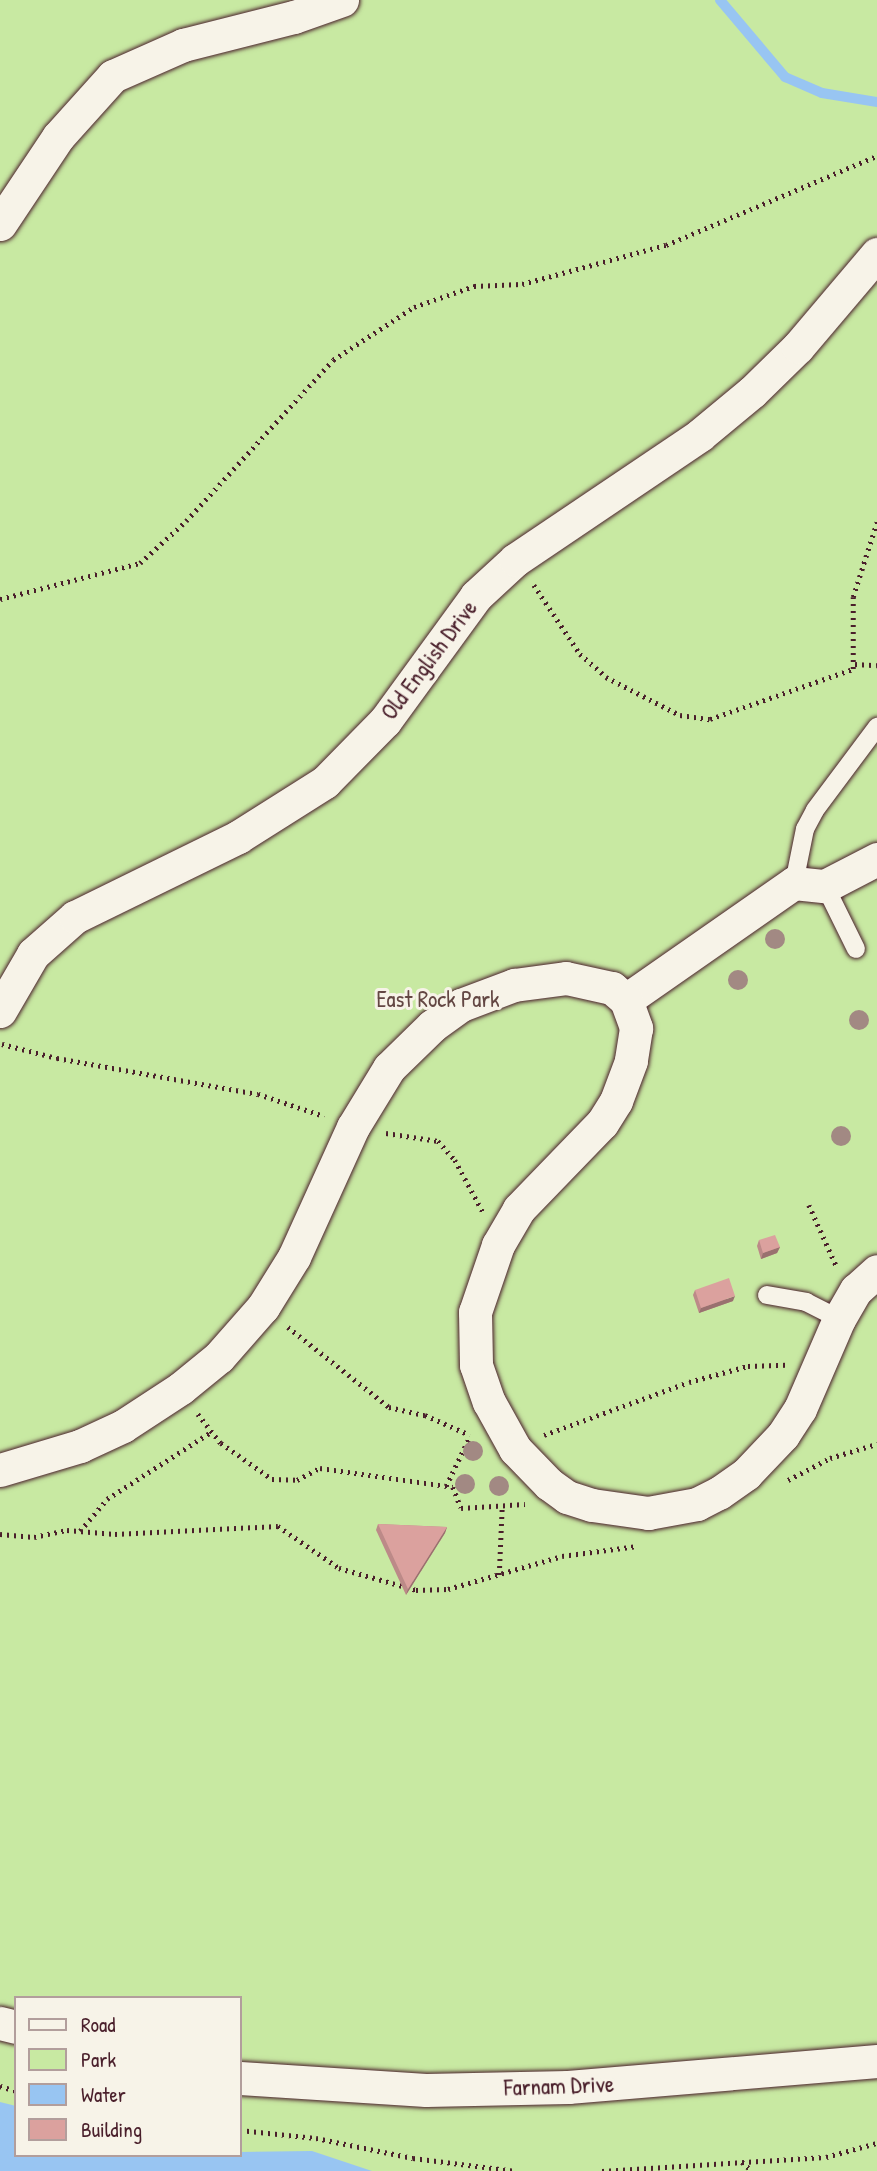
<!DOCTYPE html>
<style>
body{margin:0}
#map{position:relative;width:877px;height:2171px;overflow:hidden;background:#efdad2;font-family:"Patrick Hand",sans-serif}
div>[style]{position:absolute}
[style*='--x']{left:calc(var(--x)*1px);top:calc(var(--y)*1px);width:calc(var(--w)*1px);rotate:calc(var(--a)*1deg)}
.green>*{inset:0;background:#c8e9a2}
.water>*{inset:0;background:#98c5f2}
.stream>*{height:10px;margin:-5px;padding:0 5px;transform-origin:5px;border-radius:5px;background:#98c5f2}
.path>*{height:4.5px;margin-top:-2.25px;transform-origin:0;background:repeating-linear-gradient(90deg,#4a1f2b 0 2px,transparent 0 7px)}
.roads{filter:drop-shadow(0 0 2px #4a1f2b) drop-shadow(0 0 2px #4a1f2b)}
.lane>*{height:18px;margin:-9px;padding:0 9px;transform-origin:9px;border-radius:9px;background:#f7f3e8}
.street>*{height:33px;margin:-16.5px;padding:0 16.5px;transform-origin:16.5px;border-radius:16.5px;background:#f7f3e8}
.trees>*{width:20px;height:20px;margin:-10px;border-radius:50%;background:#a28983}
.wall>*{inset:0;background:#bc8a88}
.shaded-wall>*{inset:0;background:#99716f}
.building>*{inset:0;background:#dba19e}
span{translate:-50% -50%;white-space:nowrap;text-align:center;line-height:1.15;-webkit-text-stroke:6px #f7f3e8;paint-order:stroke}
.street-label{font-size:23px;color:#4a1f2b}
.park-label{font-size:23px;color:#634743}
.legend{position:absolute;left:14px;top:1996px;width:228px;height:161px;box-sizing:border-box;background:#f7f3e8;border:2px solid #b29e9c;margin:0;padding:9px 12px;list-style:none;font-size:21px;color:#4a1f2b}
.legend li{display:flex;align-items:center;gap:14px;height:35px}
.legend b{width:35px;border:2px solid #b29e9c}
</style>
<div id="map">
<div class="green">
<div style="clip-path:polygon(evenodd,0 0,877px 0,877px 2171px,0 2171px,0 0,16px 1998px,240px 1998px,240px 2155px,16px 2155px,16px 1998px)"></div>
</div>
<div class="water">
<div style="clip-path:polygon(0 2102px,16px 2106px,16px 2155px,312px 2151px,372px 2171px,0 2171px)"></div>
</div>
<div class="stream">
<div style="--x:720;--y:0;--w:101;--a:49.8"></div>
<div style="--x:785;--y:77;--w:40;--a:23.4"></div>
<div style="--x:822;--y:93;--w:56;--a:9.3"></div>
</div>
<div class="path">
<div style="--x:534;--y:585;--w:83;--a:56.3"></div>
<div style="--x:580;--y:654;--w:35;--a:41"></div>
<div style="--x:606;--y:677;--w:83;--a:27.2"></div>
<div style="--x:680;--y:715;--w:30;--a:8"></div>
<div style="--x:710;--y:719;--w:151;--a:-19.3"></div>
<div style="--x:853;--y:669;--w:72;--a:-90"></div>
<div style="--x:853;--y:597;--w:79;--a:-72.3"></div>
<div style="--x:0;--y:599;--w:145;--a:-14.4"></div>
<div style="--x:140;--y:563;--w:62;--a:-42.4"></div>
<div style="--x:186;--y:521;--w:218;--a:-47.6"></div>
<div style="--x:333;--y:360;--w:97;--a:-33.2"></div>
<div style="--x:414;--y:307;--w:64;--a:-19.3"></div>
<div style="--x:474;--y:286;--w:48;--a:-2.4"></div>
<div style="--x:522;--y:284;--w:149;--a:-15.2"></div>
<div style="--x:666;--y:245;--w:229;--a:-22.9"></div>
<div style="--x:855;--y:664;--w:22;--a:3"></div>
<div style="--x:2;--y:1044;--w:57;--a:14.3"></div>
<div style="--x:57;--y:1058;--w:204;--a:10.2"></div>
<div style="--x:258;--y:1094;--w:70;--a:18.4"></div>
<div style="--x:386;--y:1133;--w:53;--a:8.7"></div>
<div style="--x:438;--y:1141;--w:25;--a:48"></div>
<div style="--x:455;--y:1160;--w:59;--a:61.7"></div>
<div style="--x:809;--y:1205;--w:66;--a:65.8"></div>
<div style="--x:288;--y:1327;--w:129;--a:38.4"></div>
<div style="--x:389;--y:1407;--w:37;--a:13"></div>
<div style="--x:425;--y:1415;--w:49;--a:24"></div>
<div style="--x:198;--y:1414;--w:37;--a:52"></div>
<div style="--x:221;--y:1443;--w:62;--a:35.2"></div>
<div style="--x:272;--y:1479;--w:25;--a:2"></div>
<div style="--x:297;--y:1480;--w:26;--a:-28"></div>
<div style="--x:320;--y:1468;--w:134;--a:8.1"></div>
<div style="--x:453;--y:1487;--w:22;--a:69"></div>
<div style="--x:461;--y:1508;--w:64;--a:-3.6"></div>
<div style="--x:544;--y:1435;--w:154;--a:-20.1"></div>
<div style="--x:689;--y:1382;--w:61;--a:-15.2"></div>
<div style="--x:748;--y:1366;--w:38;--a:-2"></div>
<div style="--x:788;--y:1480;--w:47;--a:-27.6"></div>
<div style="--x:830;--y:1458;--w:49;--a:-16.6"></div>
<div style="--x:446;--y:1486;--w:55;--a:-64.4"></div>
<div style="--x:80;--y:1531;--w:42;--a:-49.8"></div>
<div style="--x:107;--y:1499;--w:124;--a:-32.8"></div>
<div style="--x:0;--y:1534;--w:34;--a:5"></div>
<div style="--x:34;--y:1537;--w:34;--a:-12"></div>
<div style="--x:67;--y:1530;--w:48;--a:4.8"></div>
<div style="--x:115;--y:1534;--w:163;--a:-2.8"></div>
<div style="--x:278;--y:1526;--w:74;--a:34.5"></div>
<div style="--x:339;--y:1568;--w:80;--a:15.9"></div>
<div style="--x:416;--y:1590;--w:32;--a:-2"></div>
<div style="--x:448;--y:1589;--w:119;--a:-16.1"></div>
<div style="--x:562;--y:1556;--w:76;--a:-7.6"></div>
<div style="--x:499;--y:1575;--w:68;--a:-87.5"></div>
<div style="--x:0;--y:2086;--w:17;--a:17"></div>
<div style="--x:240;--y:2130;--w:76;--a:6"></div>
<div style="--x:316;--y:2138;--w:99;--a:11.7"></div>
<div style="--x:413;--y:2158;--w:104;--a:7.2"></div>
<div style="--x:742;--y:2162;--w:13;--a:42"></div>
<div style="--x:602;--y:2171;--w:224;--a:-3.6"></div>
<div style="--x:826;--y:2157;--w:53;--a:-15.4"></div>
</div>
<div class="roads">
<div class="lane">
<div style="--x:794;--y:883;--w:55;--a:-78.5"></div>
<div style="--x:805;--y:829;--w:21;--a:-62"></div>
<div style="--x:815;--y:810;--w:104;--a:-53.2"></div>
<div style="--x:825;--y:886;--w:70;--a:63.8"></div>
<div style="--x:767;--y:1295;--w:40;--a:10"></div>
<div style="--x:806;--y:1302;--w:37;--a:27"></div>
</div>
<div class="street">
<div style="--x:0;--y:224;--w:105;--a:-56.3"></div>
<div style="--x:58;--y:137;--w:82;--a:-48"></div>
<div style="--x:113;--y:76;--w:77;--a:-23.9"></div>
<div style="--x:183;--y:45;--w:114;--a:-14.2"></div>
<div style="--x:294;--y:17;--w:51;--a:-19.5"></div>
<div style="--x:626;--y:1000;--w:205;--a:-34.9"></div>
<div style="--x:794;--y:883;--w:31;--a:6"></div>
<div style="--x:825;--y:886;--w:59;--a:-27.4"></div>
<div style="--x:0;--y:1011;--w:66;--a:-59.9"></div>
<div style="--x:33;--y:954;--w:56;--a:-41.4"></div>
<div style="--x:75;--y:917;--w:182;--a:-26.1"></div>
<div style="--x:238;--y:837;--w:103;--a:-32.3"></div>
<div style="--x:325;--y:782;--w:86;--a:-45.5"></div>
<div style="--x:385;--y:721;--w:155;--a:-53.9"></div>
<div style="--x:476;--y:596;--w:53;--a:-42.7"></div>
<div style="--x:515;--y:560;--w:223;--a:-34"></div>
<div style="--x:700;--y:435;--w:67;--a:-39.6"></div>
<div style="--x:752;--y:392;--w:64;--a:-44.4"></div>
<div style="--x:798;--y:347;--w:122;--a:-49.7"></div>
<div style="--x:0;--y:1470;--w:84;--a:-16.7"></div>
<div style="--x:80;--y:1446;--w:47;--a:-24.9"></div>
<div style="--x:123;--y:1426;--w:69;--a:-33.2"></div>
<div style="--x:181;--y:1388;--w:49;--a:-39.2"></div>
<div style="--x:219;--y:1357;--w:67;--a:-48.7"></div>
<div style="--x:263;--y:1307;--w:59;--a:-58.2"></div>
<div style="--x:294;--y:1257;--w:143;--a:-65.6"></div>
<div style="--x:353;--y:1127;--w:69;--a:-58.6"></div>
<div style="--x:389;--y:1068;--w:60;--a:-44.3"></div>
<div style="--x:432;--y:1026;--w:36;--a:-36"></div>
<div style="--x:461;--y:1005;--w:57;--a:-20.7"></div>
<div style="--x:514;--y:985;--w:52;--a:-7.7"></div>
<div style="--x:566;--y:978;--w:47;--a:12.3"></div>
<div style="--x:612;--y:988;--w:18;--a:41"></div>
<div style="--x:626;--y:1000;--w:30;--a:70"></div>
<div style="--x:636;--y:1028;--w:33;--a:99"></div>
<div style="--x:631;--y:1061;--w:43;--a:110.6"></div>
<div style="--x:616;--y:1101;--w:26;--a:122"></div>
<div style="--x:602;--y:1123;--w:120;--a:134"></div>
<div style="--x:519;--y:1209;--w:42;--a:120.3"></div>
<div style="--x:498;--y:1245;--w:71;--a:108.9"></div>
<div style="--x:475;--y:1312;--w:53;--a:88.9"></div>
<div style="--x:476;--y:1365;--w:39;--a:71"></div>
<div style="--x:489;--y:1402;--w:54;--a:61"></div>
<div style="--x:515;--y:1449;--w:49;--a:45.8"></div>
<div style="--x:549;--y:1484;--w:22;--a:36"></div>
<div style="--x:567;--y:1497;--w:26;--a:18"></div>
<div style="--x:592;--y:1505;--w:57;--a:8.1"></div>
<div style="--x:648;--y:1513;--w:50;--a:-10.4"></div>
<div style="--x:697;--y:1504;--w:25;--a:-27"></div>
<div style="--x:719;--y:1493;--w:33;--a:-35"></div>
<div style="--x:746;--y:1474;--w:54;--a:-46.5"></div>
<div style="--x:783;--y:1435;--w:31;--a:-57"></div>
<div style="--x:800;--y:1409;--w:98;--a:-66.6"></div>
<div style="--x:839;--y:1319;--w:34;--a:-60"></div>
<div style="--x:856;--y:1290;--w:28;--a:-42"></div>
<div style="--x:0;--y:2023;--w:16;--a:14"></div>
<div style="--x:240;--y:2078;--w:186;--a:3.7"></div>
<div style="--x:426;--y:2090;--w:142;--a:-1.2"></div>
<div style="--x:568;--y:2087;--w:310;--a:-4.8"></div>
</div>
</div>
<div class="trees">
<div style="left:775px;top:939px"></div>
<div style="left:738px;top:980px"></div>
<div style="left:859px;top:1020px"></div>
<div style="left:841px;top:1136px"></div>
<div style="left:473px;top:1451px"></div>
<div style="left:465px;top:1484px"></div>
<div style="left:499px;top:1486px"></div>
</div>
<div class="wall">
<div style="clip-path:polygon(759px 1240px,780px 1247px,777px 1253px,761px 1259px,757px 1246px)"></div>
<div style="clip-path:polygon(695px 1290px,733px 1301px,699px 1313px,693px 1295px)"></div>
<div style="clip-path:polygon(378px 1524px,447px 1527px,445px 1533px,406px 1595px,376px 1530px)"></div>
</div>
<div class="shaded-wall">
<div style="clip-path:polygon(780px 1247px,777px 1253px,761px 1259px,763px 1253px)"></div>
<div style="clip-path:polygon(735px 1296px,733px 1301px,699px 1313px,701px 1308px)"></div>
<div style="clip-path:polygon(447px 1527px,445px 1533px,406px 1595px,408px 1589px)"></div>
</div>
<div class="building">
<div style="clip-path:polygon(775px 1235px,780px 1247px,763px 1253px,759px 1240px)"></div>
<div style="clip-path:polygon(729px 1278px,735px 1296px,701px 1308px,695px 1290px)"></div>
<div style="clip-path:polygon(378px 1524px,447px 1527px,408px 1589px)"></div>
</div>
<div class="street-label">
<span style="left:429px;top:660px;rotate:-53deg">Old English Drive</span>
<span style="left:559px;top:2086px;rotate:-2deg">Farnam Drive</span>
</div>
<div class="park-label">
<span style="left:438px;top:999px">East Rock Park</span>
</div>
<ul class="legend">
<li><b style="height:9px;background:#f7f3e8"></b>Road</li>
<li><b style="height:19px;background:#c8e9a2"></b>Park</li>
<li><b style="height:19px;background:#98c5f2"></b>Water</li>
<li><b style="height:19px;background:#dba19e"></b>Building</li>
</ul>
</div>
